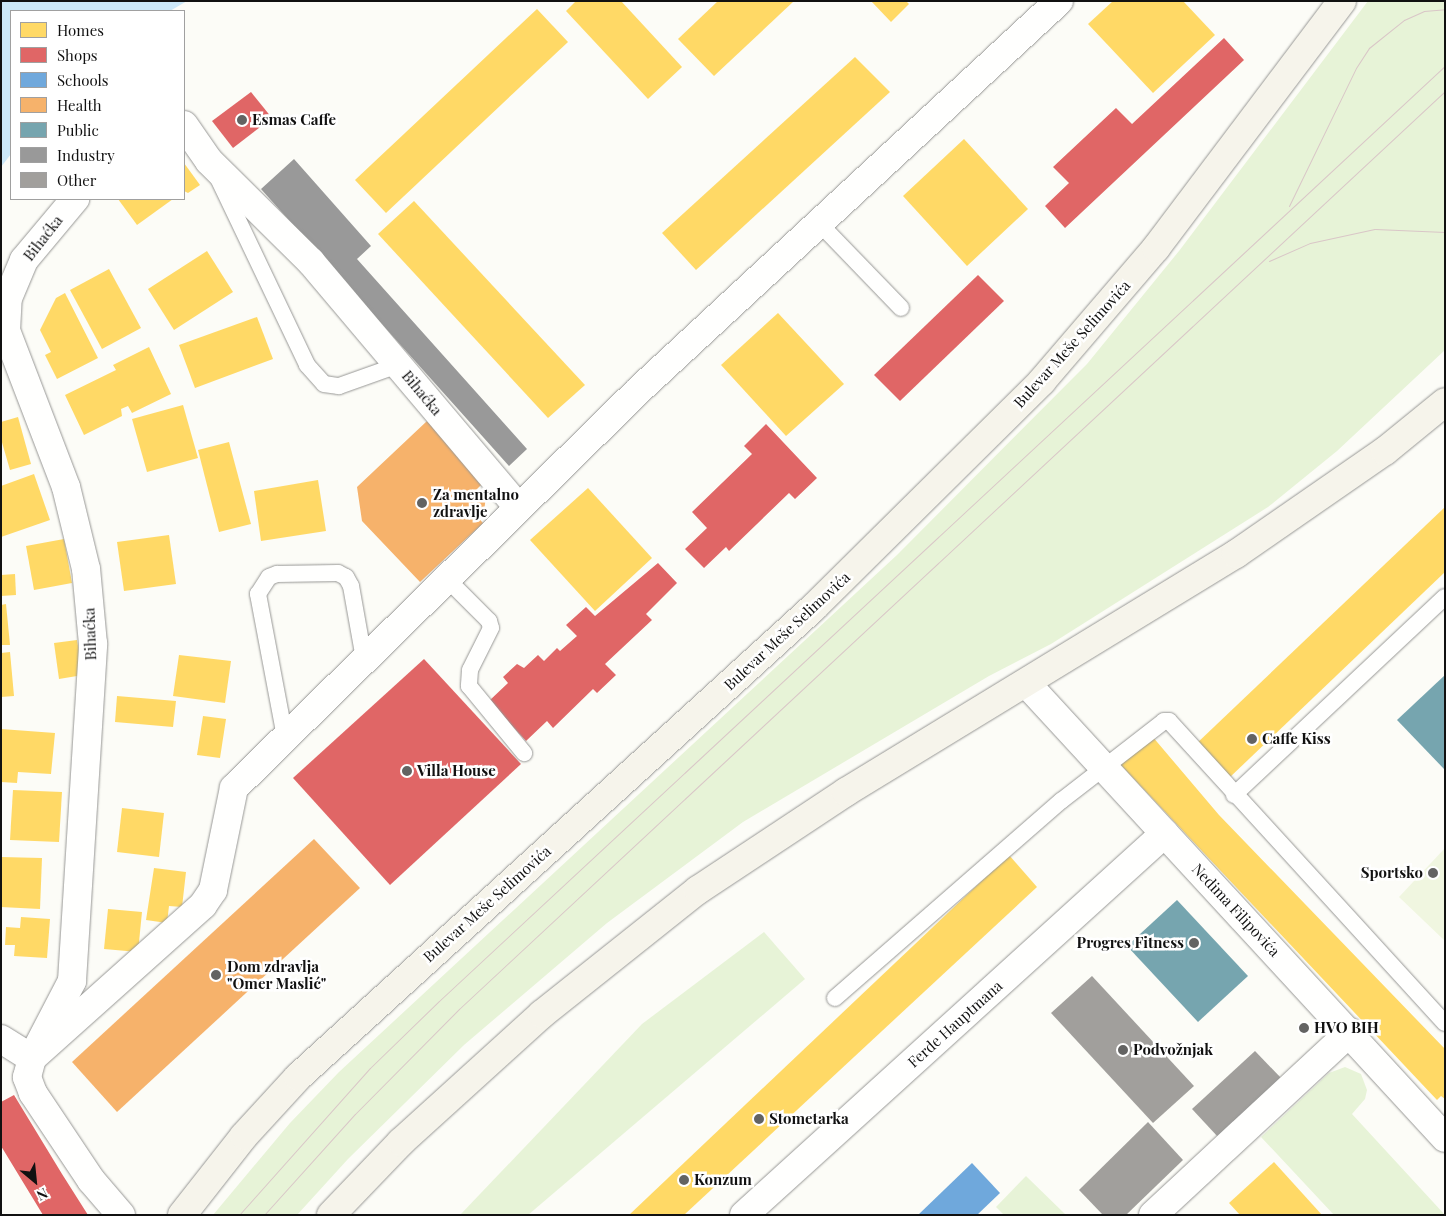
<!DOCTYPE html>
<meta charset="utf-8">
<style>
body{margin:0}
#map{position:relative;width:1446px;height:1216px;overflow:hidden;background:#fcfcf7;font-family:"Playfair Display",serif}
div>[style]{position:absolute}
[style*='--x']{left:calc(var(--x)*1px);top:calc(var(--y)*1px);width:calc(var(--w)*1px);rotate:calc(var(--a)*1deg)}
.green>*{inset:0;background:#e7f3d7}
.pitch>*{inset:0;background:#f0f6e0}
.water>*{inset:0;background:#cce8f8}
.homes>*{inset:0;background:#ffd966}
.shops>*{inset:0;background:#e06666}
.schools>*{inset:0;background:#6fa8dc}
.health>*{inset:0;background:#f6b26b}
.public>*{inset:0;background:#76a5af}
.industry>*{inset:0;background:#999}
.building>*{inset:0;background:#a19f9c}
.roads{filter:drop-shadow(0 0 1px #979795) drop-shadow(0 0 1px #979795)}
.service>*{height:16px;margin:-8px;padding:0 8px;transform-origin:8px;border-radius:8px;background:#fffffe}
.minor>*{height:28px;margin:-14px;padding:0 14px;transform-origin:14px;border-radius:14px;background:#fffffe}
.secondary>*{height:28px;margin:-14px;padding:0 14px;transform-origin:14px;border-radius:14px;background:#f6f4eb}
.tram>*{height:1px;margin:-0.5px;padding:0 0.5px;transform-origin:0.5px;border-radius:0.5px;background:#d9c6c7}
.dots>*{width:14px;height:14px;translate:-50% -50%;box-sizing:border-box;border:2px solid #fff;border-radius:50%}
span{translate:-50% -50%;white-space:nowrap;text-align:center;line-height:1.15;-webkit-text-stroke:5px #fff;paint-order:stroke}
.poi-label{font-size:15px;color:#111;font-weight:700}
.left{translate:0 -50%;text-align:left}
.right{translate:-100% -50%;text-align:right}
.street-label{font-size:15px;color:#111}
.frame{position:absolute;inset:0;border:2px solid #111;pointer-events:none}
.legend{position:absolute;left:10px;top:10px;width:175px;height:190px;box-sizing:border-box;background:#fff;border:1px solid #a0a0a0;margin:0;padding:6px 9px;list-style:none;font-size:15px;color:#111}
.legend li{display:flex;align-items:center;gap:10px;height:25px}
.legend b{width:25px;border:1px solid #a0a0a0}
.north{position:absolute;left:10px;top:1156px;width:50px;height:50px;-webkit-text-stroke:4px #fff;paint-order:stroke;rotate:152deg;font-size:14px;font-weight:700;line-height:20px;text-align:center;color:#111}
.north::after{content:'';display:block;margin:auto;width:18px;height:22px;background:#111;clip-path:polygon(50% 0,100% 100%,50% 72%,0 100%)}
</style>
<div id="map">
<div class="green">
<div style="clip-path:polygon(1368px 1px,1445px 1px,1445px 350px,1337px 451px,1268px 507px,1051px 644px,989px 676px,743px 822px,607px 923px,464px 1045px,348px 1159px,297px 1215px,213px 1215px,290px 1123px,339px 1072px,897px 555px,1087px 364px,1179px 251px)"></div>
<div style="clip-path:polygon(764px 932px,805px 979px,528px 1215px,460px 1215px,642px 1024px)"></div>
<div style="clip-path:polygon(1345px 1067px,1361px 1074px,1367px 1090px,1365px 1099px,1352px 1114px,1445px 1215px,1334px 1215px,1261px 1137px,1329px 1073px)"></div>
<div style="clip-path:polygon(1026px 1176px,1066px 1215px,1004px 1215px,996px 1207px)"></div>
</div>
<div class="pitch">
<div style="clip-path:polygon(1445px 848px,1445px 941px,1399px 897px)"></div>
</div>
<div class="water">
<div style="clip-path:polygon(1px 1px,187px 1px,170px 11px,11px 11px,11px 154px,1px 167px)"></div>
</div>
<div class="homes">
<div style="clip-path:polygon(576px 1px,621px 1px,682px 67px,648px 99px,566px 11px)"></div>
<div style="clip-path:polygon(718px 1px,794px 1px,714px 76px,678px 39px)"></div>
<div style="clip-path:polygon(871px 1px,906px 1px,909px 4px,891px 22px)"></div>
<div style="clip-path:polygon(1113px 1px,1183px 1px,1215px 35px,1153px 93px,1088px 24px)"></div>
<div style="clip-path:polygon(537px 9px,568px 42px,386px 213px,355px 180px)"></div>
<div style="clip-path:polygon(855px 57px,890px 92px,696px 270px,662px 233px)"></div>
<div style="clip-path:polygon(964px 139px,1028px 209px,967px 266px,903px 196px)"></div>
<div style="clip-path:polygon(184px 163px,200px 185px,188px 193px,184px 191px)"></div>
<div style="clip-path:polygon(118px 199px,173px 199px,137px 225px)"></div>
<div style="clip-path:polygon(414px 201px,585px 385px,548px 418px,378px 234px)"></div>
<div style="clip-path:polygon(207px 251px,233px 292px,174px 330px,148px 289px)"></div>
<div style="clip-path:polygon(109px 269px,141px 328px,102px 349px,70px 290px)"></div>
<div style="clip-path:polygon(65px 293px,98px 358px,57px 379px,45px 355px,51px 352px,40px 330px,56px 298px)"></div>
<div style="clip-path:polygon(778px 313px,844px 384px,786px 436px,721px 365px)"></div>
<div style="clip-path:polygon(257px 317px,273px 359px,195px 388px,179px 345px)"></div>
<div style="clip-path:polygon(149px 347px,171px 394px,132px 413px,128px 406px,121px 409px,122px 416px,84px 435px,65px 395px,116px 370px,113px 365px)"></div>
<div style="clip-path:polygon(183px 405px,198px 458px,147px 472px,132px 419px)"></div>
<div style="clip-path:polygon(18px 417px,31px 464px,10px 470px,1px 439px,1px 422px)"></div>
<div style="clip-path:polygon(229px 442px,251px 524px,219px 532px,198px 450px)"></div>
<div style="clip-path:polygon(34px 474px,50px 520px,1px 537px,1px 486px)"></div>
<div style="clip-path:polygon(318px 480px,326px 531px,261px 541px,254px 491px)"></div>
<div style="clip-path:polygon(588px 488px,652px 558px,595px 611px,530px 540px)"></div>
<div style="clip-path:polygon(1445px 507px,1445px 572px,1228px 779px,1195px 745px)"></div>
<div style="clip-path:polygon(169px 535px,176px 584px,124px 591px,117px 542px)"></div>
<div style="clip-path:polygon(64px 539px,72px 583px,34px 590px,26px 546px)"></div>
<div style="clip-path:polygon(15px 574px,16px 595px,1px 596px,1px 575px)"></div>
<div style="clip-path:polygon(6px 604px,10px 645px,1px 645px,1px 605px)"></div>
<div style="clip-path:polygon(77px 640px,83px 675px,59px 679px,54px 643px)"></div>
<div style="clip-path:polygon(10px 652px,14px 696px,1px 697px,1px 653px)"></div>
<div style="clip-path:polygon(179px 655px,231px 661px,225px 703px,173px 696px)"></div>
<div style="clip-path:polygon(117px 696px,176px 701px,173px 727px,115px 722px)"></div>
<div style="clip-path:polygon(203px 716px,226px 719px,220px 758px,197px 755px)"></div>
<div style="clip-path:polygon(1px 729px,55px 733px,51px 774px,18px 772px,17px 783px,1px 782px)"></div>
<div style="clip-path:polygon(1152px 736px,1219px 815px,1445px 1049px,1445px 1099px,1441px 1096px,1437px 1100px,1118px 762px)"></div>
<div style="clip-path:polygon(13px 790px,62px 792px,59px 842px,10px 840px)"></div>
<div style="clip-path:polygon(122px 808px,164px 813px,159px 857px,117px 852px)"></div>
<div style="clip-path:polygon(1009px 855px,1037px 887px,684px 1215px,629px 1215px)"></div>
<div style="clip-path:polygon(1px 857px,42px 858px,40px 909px,1px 907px)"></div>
<div style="clip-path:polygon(154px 868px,186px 872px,182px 907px,169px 906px,167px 923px,146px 920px)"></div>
<div style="clip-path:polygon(108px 909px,142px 912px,138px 952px,104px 949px)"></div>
<div style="clip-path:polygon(21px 917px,50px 919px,47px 958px,14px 956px,15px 945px,5px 945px,6px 927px,20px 928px)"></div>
<div style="clip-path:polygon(1274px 1162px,1322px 1215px,1240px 1215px,1229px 1203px)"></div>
</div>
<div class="shops">
<div style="clip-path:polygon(1224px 38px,1244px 60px,1065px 228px,1045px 206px,1069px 183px,1053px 167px,1116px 108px,1132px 124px)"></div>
<div style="clip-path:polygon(251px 92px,272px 118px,233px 148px,212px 121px)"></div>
<div style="clip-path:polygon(978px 275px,1004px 301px,900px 401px,874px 375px)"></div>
<div style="clip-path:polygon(766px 424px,817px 478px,795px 499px,789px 493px,729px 551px,726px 547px,704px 568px,685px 549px,707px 528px,692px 512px,752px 454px,744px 446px)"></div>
<div style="clip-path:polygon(658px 563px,677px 583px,646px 614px,652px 620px,605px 664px,616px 675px,597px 693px,593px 689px,553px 728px,547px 721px,526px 741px,489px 701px,508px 683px,503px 677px,517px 664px,524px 668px,538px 655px,544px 661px,557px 648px,560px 651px,577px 636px,566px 625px,586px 607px,595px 616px)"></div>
<div style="clip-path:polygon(424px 659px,521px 764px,390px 885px,293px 778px)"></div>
<div style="clip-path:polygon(14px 1095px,62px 1174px,88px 1215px,43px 1215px,1px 1146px,1px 1102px)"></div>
</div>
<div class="schools">
<div style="clip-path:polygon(972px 1163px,1000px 1193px,977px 1215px,918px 1215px)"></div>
</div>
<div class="health">
<div style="clip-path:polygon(427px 421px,484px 482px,471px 495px,486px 497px,484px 511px,470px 509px,483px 523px,420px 582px,362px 521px,357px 487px)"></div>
<div style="clip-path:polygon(314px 839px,360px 888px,117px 1112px,72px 1062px)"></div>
</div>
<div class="public">
<div style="clip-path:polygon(1445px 675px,1445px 770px,1397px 720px)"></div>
<div style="clip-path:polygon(1177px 900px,1248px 976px,1198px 1022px,1127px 946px)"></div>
</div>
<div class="industry">
<div style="clip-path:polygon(294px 159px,371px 246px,357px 259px,527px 449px,509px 466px,261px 189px)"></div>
</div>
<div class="building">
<div style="clip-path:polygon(1092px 976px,1194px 1086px,1153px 1123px,1051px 1013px)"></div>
<div style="clip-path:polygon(1255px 1051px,1282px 1079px,1218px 1137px,1192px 1109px)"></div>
<div style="clip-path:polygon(1148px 1122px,1183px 1160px,1126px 1215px,1103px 1215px,1079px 1190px)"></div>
</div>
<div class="roads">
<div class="service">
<div style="--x:218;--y:178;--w:207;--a:64.5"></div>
<div style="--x:307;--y:365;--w:25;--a:48"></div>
<div style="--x:324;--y:384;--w:15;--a:8"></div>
<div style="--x:339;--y:386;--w:63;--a:-19.6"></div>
<div style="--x:819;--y:223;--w:118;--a:46"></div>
<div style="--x:446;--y:578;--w:61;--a:45"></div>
<div style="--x:489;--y:621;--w:7;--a:74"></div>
<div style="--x:491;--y:628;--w:47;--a:116.6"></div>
<div style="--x:470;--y:670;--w:16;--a:94"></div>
<div style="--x:469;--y:686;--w:87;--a:50.6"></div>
<div style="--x:285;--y:737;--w:146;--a:-100.7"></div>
<div style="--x:258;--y:594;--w:20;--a:-57"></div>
<div style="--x:269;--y:577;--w:9;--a:-21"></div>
<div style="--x:277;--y:574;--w:61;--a:-0.9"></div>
<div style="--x:338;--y:573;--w:9;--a:27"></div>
<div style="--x:346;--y:577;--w:10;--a:61"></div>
<div style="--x:351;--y:586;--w:74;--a:79.9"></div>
<div style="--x:1234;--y:795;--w:289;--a:-43.2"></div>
<div style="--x:835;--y:998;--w:300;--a:-41.1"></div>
<div style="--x:1061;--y:801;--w:130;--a:-37.8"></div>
<div style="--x:1164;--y:721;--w:5;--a:0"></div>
<div style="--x:1169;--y:721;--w:409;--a:47.6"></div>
</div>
<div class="minor">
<div style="--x:184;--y:125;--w:44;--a:55.2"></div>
<div style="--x:209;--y:161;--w:144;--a:44.7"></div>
<div style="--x:311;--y:262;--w:321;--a:49.8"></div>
<div style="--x:1027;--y:684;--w:617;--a:47.36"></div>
<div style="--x:1;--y:1039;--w:36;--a:32"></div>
<div style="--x:32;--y:1058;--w:87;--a:-62.5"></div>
<div style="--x:72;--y:981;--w:338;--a:-86.4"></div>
<div style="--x:93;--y:644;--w:75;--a:-95.3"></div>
<div style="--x:86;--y:569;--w:84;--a:-103.7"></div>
<div style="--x:66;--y:487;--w:167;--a:-111"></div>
<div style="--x:6;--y:331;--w:33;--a:-87"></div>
<div style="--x:8;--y:298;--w:41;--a:-67.2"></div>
<div style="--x:24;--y:260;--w:80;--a:-50.1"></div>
<div style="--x:121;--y:1215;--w:46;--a:-130.6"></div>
<div style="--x:91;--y:1180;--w:105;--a:-123.7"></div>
<div style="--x:33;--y:1093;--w:17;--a:-111"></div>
<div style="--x:27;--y:1077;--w:20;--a:-75"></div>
<div style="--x:32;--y:1058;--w:229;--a:-41.8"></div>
<div style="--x:203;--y:905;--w:18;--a:-56"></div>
<div style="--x:213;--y:890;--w:104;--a:-78.4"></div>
<div style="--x:234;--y:788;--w:569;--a:-44.5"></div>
<div style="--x:640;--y:389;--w:571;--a:-42.8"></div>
<div style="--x:744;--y:1215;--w:568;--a:-42.22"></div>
<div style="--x:1153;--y:1215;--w:269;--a:-42.9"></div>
</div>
<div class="secondary">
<div style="--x:182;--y:1215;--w:100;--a:-51.9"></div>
<div style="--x:244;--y:1136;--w:80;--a:-47.5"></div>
<div style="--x:298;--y:1077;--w:697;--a:-42.32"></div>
<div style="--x:813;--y:608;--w:322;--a:-44.7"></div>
<div style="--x:1042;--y:381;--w:175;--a:-49.4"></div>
<div style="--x:1156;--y:248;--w:309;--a:-53"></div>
<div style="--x:331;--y:1215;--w:101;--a:-46.2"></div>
<div style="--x:401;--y:1142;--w:190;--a:-42.2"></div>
<div style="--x:542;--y:1014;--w:199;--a:-38.5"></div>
<div style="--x:698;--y:890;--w:178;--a:-33.5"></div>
<div style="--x:846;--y:792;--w:457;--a:-31.4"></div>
<div style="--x:1236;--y:554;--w:181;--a:-34.7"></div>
<div style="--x:1385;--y:451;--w:77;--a:-39.2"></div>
</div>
</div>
<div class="tram">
<div style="--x:1289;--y:206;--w:153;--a:-64.1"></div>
<div style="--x:1356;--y:68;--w:24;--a:-57"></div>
<div style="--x:1369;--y:48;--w:45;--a:-38.7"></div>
<div style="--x:1404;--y:20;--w:22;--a:-24"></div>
<div style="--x:1424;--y:11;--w:21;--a:-5"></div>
<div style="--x:1269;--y:261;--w:45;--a:-23.7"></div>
<div style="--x:1310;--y:243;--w:66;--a:-12.2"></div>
<div style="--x:1375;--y:229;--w:70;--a:2.5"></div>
<div style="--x:239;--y:1215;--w:197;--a:-48.3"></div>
<div style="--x:370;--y:1068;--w:96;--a:-44.2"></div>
<div style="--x:439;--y:1001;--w:1373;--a:-42.91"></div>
<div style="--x:264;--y:1215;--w:136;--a:-48"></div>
<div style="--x:355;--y:1114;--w:148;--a:-45.3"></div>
<div style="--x:459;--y:1009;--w:1347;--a:-42.95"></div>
</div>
<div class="dots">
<div style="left:242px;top:120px;background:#636362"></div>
<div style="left:422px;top:503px;background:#636362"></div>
<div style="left:1252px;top:739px;background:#636362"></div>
<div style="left:407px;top:771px;background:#636362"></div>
<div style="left:1433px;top:873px;background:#636362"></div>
<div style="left:1194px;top:943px;background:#636362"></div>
<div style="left:216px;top:975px;background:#636362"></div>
<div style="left:1304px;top:1028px;background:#636362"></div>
<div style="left:1123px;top:1050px;background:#636362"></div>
<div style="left:759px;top:1119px;background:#636362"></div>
<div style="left:684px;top:1180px;background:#636362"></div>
</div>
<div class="poi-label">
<span class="left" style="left:252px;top:120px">Esmas Caffe</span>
<span class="left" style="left:433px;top:503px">Za mentalno<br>zdravlje</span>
<span class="left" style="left:1262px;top:739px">Caffe Kiss</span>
<span class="left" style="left:417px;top:771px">Villa House</span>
<span class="right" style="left:1423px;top:873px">Sportsko</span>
<span class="right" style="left:1184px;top:943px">Progres Fitness</span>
<span class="left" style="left:227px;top:975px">Dom zdravlja<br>"Omer Maslić"</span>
<span class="left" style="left:1314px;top:1028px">HVO BIH</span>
<span class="left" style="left:1133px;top:1050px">Podvožnjak</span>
<span class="left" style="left:769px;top:1119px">Stometarka</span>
<span class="left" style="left:694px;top:1180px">Konzum</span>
</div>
<div class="street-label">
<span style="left:43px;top:238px;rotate:-52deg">Bihaćka</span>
<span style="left:1072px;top:344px;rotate:-48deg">Bulevar Meše Selimovića</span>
<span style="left:422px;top:393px;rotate:50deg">Bihaćka</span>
<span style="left:787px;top:631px;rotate:-43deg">Bulevar Meše Selimovića</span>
<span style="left:90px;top:634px;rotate:-92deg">Bihaćka</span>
<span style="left:487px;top:904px;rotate:-42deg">Bulevar Meše Selimovića</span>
<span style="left:1236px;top:910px;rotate:47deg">Nedima Filipovića</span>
<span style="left:955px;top:1024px;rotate:-42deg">Ferde Hauptmana</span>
</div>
<div class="frame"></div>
<ul class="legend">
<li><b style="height:14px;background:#ffd966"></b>Homes</li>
<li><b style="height:14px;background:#e06666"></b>Shops</li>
<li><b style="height:14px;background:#6fa8dc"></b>Schools</li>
<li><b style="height:14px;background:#f6b26b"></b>Health</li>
<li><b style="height:14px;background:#76a5af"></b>Public</li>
<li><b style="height:14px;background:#999"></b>Industry</li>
<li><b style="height:14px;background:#a19f9c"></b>Other</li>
</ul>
<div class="north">N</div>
</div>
